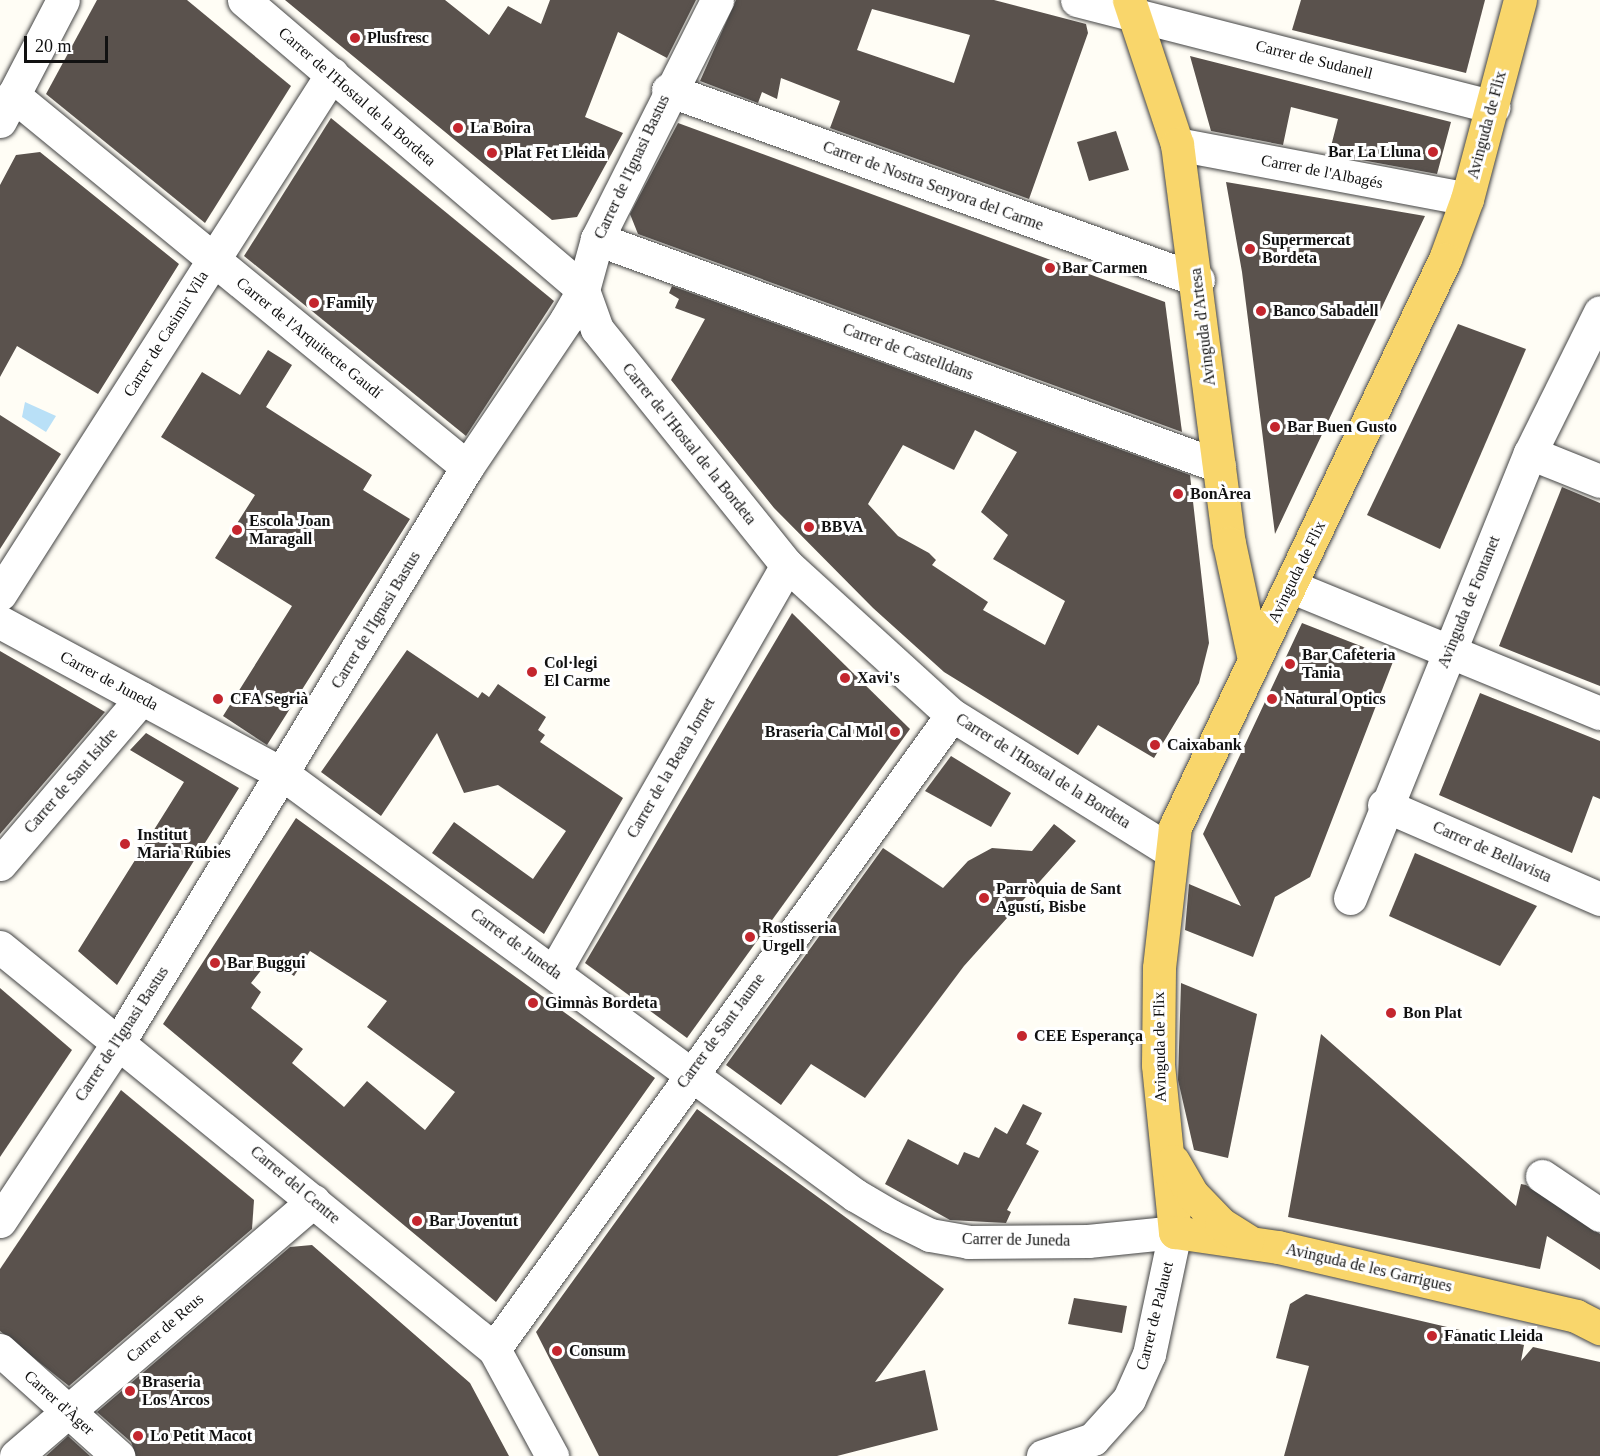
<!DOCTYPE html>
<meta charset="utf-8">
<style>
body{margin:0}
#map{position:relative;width:1600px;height:1456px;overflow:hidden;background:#fffdf5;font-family:"Times New Roman",serif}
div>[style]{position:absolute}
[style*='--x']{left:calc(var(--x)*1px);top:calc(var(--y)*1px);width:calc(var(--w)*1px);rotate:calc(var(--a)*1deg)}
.water>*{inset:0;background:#b9e0f7}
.building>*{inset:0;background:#5a524d}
.roads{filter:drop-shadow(0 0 2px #444) drop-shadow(0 0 2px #444)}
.minor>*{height:33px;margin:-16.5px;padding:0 16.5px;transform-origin:16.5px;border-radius:16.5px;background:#fff}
.major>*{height:33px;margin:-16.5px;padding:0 16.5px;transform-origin:16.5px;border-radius:16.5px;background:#f9d66b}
.dots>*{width:16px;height:16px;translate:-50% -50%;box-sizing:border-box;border:3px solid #fff;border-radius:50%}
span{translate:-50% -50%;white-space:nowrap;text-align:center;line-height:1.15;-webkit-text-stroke:6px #fff;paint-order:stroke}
.poi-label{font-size:16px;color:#111;font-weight:700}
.left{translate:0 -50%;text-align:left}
.right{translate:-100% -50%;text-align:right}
.street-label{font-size:16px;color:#111}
.scale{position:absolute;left:24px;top:36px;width:84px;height:27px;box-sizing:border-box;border:3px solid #111;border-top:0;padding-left:8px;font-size:18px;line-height:21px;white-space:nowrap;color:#111;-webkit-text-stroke:4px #fff;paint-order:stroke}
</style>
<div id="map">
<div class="water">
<div style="clip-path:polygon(25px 402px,56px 416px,46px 432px,22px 417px)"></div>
</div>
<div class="building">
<div style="clip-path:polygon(97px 0,187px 0,291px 86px,205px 223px,46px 94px)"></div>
<div style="clip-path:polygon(285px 0,445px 0,489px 35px,508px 6px,541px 24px,550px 0,696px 0,667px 58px,618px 32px,585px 117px,623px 133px,577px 217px,552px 220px)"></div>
<div style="clip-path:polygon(evenodd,736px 0,994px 0,1086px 24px,1088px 33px,1029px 199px,830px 128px,840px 101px,781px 78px,777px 99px,762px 92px,758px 103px,700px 81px,736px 0,872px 9px,970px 35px,954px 83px,857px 50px,872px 9px)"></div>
<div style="clip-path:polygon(1301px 0,1485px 0,1466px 73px,1292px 30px)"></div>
<div style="clip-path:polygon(1190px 56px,1451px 122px,1437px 174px,1329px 154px,1338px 119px,1291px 107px,1283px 145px,1211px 131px)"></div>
<div style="clip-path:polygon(331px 118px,554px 301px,466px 436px,244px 256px)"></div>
<div style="clip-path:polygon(678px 123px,1165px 302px,1182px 432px,638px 234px,630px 214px)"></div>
<div style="clip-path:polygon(1116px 131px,1129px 170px,1089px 181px,1077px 142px)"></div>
<div style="clip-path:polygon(40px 152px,179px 264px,98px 394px,17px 346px,0 377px,0 185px,16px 155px)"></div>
<div style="clip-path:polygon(1226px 182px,1425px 216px,1275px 534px,1242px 272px)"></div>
<div style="clip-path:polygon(evenodd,672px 286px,1190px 475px,1209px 643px,1199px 683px,1154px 758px,1098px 725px,1078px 755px,944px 672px,873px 608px,774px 508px,671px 380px,705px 319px,675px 308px,679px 299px,669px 293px,672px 286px,975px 430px,1017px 452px,981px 512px,1008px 535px,993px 559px,1065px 601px,1045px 645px,983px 610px,988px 602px,932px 565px,936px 560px,929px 553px,898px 536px,868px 504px,903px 445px,954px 470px,975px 430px)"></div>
<div style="clip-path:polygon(1458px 324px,1526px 349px,1440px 549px,1367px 515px)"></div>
<div style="clip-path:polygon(268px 350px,292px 365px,266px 407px,372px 475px,363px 490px,410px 519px,267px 745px,223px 716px,292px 606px,215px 558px,255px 495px,161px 437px,202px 372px,240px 395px)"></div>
<div style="clip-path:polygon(0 415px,61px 454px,0 549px)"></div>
<div style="clip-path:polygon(1562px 487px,1600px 503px,1600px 686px,1499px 646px)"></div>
<div style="clip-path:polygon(792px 613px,910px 729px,687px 1038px,585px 963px)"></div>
<div style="clip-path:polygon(1302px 623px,1394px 659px,1310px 877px,1275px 897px,1253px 957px,1185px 930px,1189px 884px,1241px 906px,1203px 834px)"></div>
<div style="clip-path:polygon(407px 650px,478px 698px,482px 692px,489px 697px,498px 684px,546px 717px,538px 730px,545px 735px,540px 742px,623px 798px,544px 934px,432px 853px,454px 822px,533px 879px,566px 831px,498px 785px,464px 793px,437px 733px,381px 816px,321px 772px)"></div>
<div style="clip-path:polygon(0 651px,105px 712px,0 834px)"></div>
<div style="clip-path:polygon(1480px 693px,1600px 741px,1600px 799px,1593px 796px,1572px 853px,1439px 795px)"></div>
<div style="clip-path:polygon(146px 733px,239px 788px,117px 985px,78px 951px,184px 782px,130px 750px)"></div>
<div style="clip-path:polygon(951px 756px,1011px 793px,991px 827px,925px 791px)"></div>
<div style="clip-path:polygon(evenodd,296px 818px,655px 1078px,496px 1302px,163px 1024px,296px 818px,310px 951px,387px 1001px,367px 1027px,455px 1092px,425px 1130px,367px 1081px,344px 1107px,292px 1063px,303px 1049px,251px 1008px,261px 992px,251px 983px,270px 959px,294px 976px,310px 951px)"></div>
<div style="clip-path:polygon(1054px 824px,1076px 841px,964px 966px,865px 1098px,811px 1064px,781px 1105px,726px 1065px,883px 848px,943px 888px,968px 861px,992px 848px,1032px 851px)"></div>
<div style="clip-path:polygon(1415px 853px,1537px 906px,1500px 966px,1389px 916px)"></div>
<div style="clip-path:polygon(1181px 983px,1257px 1014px,1228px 1158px,1194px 1150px,1178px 1080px)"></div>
<div style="clip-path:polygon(0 988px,72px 1050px,0 1157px)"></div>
<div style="clip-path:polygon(1321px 1034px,1516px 1206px,1521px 1184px,1526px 1185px,1600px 1234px,1600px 1270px,1547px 1236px,1540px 1269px,1288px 1217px)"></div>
<div style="clip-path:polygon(121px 1090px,254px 1200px,252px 1229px,69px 1386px,0 1331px,0 1269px)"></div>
<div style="clip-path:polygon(1023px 1104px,1042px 1113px,1026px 1144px,1039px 1151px,1007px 1210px,1011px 1212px,1006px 1223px,950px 1220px,885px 1184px,908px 1139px,958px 1165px,964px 1152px,979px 1158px,995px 1127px,1007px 1134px)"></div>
<div style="clip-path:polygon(697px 1109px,944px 1289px,875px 1382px,925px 1370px,938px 1430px,837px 1456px,599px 1456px,536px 1332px)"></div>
<div style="clip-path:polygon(312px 1245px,470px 1383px,509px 1456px,136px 1456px,131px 1442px,97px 1412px,290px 1247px)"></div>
<div style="clip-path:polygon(1306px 1294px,1524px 1345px,1521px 1361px,1533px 1347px,1600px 1362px,1600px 1456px,1284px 1456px,1309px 1366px,1276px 1358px,1290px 1304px)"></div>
<div style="clip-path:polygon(1074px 1298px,1127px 1306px,1122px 1333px,1068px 1324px)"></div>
<div style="clip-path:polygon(68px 1436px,90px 1456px,46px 1456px)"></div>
</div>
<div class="roads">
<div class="minor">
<div style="--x:244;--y:0;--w:446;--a:40.5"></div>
<div style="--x:583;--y:290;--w:41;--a:70.3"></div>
<div style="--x:597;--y:329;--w:303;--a:51.2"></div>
<div style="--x:787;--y:565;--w:223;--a:42.3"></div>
<div style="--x:952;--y:715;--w:256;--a:31.9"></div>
<div style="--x:1077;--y:0;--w:430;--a:14.4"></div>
<div style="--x:668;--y:90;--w:563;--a:19.72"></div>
<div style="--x:13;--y:95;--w:587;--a:39.33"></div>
<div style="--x:0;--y:121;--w:136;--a:-62.5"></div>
<div style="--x:1177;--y:144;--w:295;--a:10.7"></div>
<div style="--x:597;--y:239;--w:662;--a:20.05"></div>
<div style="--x:1530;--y:453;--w:75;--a:21.8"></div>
<div style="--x:1290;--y:586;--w:335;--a:22.3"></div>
<div style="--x:0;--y:594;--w:617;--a:-57.44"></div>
<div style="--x:0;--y:622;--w:323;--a:28.3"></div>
<div style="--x:284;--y:775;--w:709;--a:36.34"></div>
<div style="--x:855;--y:1195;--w:42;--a:30.3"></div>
<div style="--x:891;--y:1216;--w:43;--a:26"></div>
<div style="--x:930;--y:1235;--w:39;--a:10"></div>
<div style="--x:968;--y:1242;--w:120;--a:-0.5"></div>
<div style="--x:1088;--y:1241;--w:87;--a:-5.9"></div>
<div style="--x:1175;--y:1232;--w:125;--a:102"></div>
<div style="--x:1149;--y:1354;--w:49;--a:114"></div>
<div style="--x:1129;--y:1399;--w:54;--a:132"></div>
<div style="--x:1093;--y:1439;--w:53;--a:161.2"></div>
<div style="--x:1384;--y:805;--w:236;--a:23.5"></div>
<div style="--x:0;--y:864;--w:218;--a:-49.5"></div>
<div style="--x:1350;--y:898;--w:480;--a:-68"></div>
<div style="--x:1530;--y:453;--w:157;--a:-63.6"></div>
<div style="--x:0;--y:947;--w:637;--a:39.14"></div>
<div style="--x:494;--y:1349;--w:122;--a:61.5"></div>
<div style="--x:554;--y:972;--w:469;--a:-60.2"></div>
<div style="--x:1542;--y:1176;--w:70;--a:33.9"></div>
<div style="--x:0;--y:1221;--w:217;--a:-56.5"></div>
<div style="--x:120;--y:1040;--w:670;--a:-58.8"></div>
<div style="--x:467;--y:467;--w:177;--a:-56"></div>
<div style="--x:566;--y:320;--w:34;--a:-60"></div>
<div style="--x:583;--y:290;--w:53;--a:-74.6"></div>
<div style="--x:597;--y:239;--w:267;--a:-63.3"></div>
<div style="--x:494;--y:1349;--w:782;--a:-54.16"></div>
<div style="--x:0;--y:1350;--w:159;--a:41.9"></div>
<div style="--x:16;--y:1456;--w:392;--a:-40.6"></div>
</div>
<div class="major">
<div style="--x:1129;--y:0;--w:152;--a:71.6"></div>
<div style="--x:1177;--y:144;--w:402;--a:82.6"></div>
<div style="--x:1229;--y:543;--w:120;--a:77.9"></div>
<div style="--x:1520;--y:0;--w:206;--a:104.9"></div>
<div style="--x:1467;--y:199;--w:64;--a:110.1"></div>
<div style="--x:1445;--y:259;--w:629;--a:115.42"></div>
<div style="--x:1175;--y:827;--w:142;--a:96.5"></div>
<div style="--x:1159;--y:968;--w:97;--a:90.6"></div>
<div style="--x:1158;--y:1065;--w:168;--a:84.2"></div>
<div style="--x:1175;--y:1232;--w:104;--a:8.3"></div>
<div style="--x:1278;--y:1247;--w:306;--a:13"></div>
<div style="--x:1576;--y:1316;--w:27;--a:27"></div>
<div style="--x:1173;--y:1161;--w:39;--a:60"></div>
<div style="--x:1193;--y:1195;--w:40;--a:46"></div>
<div style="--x:1221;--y:1224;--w:31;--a:32"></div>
</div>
</div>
<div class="dots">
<div style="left:355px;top:38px;background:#c4262e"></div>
<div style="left:458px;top:128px;background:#c4262e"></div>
<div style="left:1433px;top:152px;background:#c4262e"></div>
<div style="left:492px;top:153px;background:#c4262e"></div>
<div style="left:1250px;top:249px;background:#c4262e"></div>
<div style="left:1050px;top:268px;background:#c4262e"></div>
<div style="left:314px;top:303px;background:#c4262e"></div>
<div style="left:1261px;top:311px;background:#c4262e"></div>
<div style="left:1275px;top:427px;background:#c4262e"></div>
<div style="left:1178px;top:494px;background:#c4262e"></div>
<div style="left:809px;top:527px;background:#c4262e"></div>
<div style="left:237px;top:530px;background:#c4262e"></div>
<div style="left:1290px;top:664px;background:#c4262e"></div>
<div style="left:532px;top:672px;background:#c4262e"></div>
<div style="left:845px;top:678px;background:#c4262e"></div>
<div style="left:218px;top:699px;background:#c4262e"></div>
<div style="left:1272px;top:699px;background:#c4262e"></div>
<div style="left:895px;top:732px;background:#c4262e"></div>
<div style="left:1155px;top:745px;background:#c4262e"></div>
<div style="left:125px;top:844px;background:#c4262e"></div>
<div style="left:984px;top:898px;background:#c4262e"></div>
<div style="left:750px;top:937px;background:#c4262e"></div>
<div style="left:215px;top:963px;background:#c4262e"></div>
<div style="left:533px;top:1003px;background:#c4262e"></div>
<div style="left:1391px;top:1013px;background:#c4262e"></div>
<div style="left:1022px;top:1036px;background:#c4262e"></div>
<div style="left:417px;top:1221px;background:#c4262e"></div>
<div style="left:1432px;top:1336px;background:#c4262e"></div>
<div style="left:557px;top:1351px;background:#c4262e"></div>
<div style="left:130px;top:1391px;background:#c4262e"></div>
<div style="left:138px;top:1436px;background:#c4262e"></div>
</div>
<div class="poi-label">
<span class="left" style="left:367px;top:38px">Plusfresc</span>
<span class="left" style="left:470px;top:128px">La Boira</span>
<span class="right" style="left:1421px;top:152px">Bar La Lluna</span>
<span class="left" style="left:504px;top:153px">Plat Fet Lleida</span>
<span class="left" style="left:1262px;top:249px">Supermercat<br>Bordeta</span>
<span class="left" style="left:1062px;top:268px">Bar Carmen</span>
<span class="left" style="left:326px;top:303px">Family</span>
<span class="left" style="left:1273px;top:311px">Banco Sabadell</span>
<span class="left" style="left:1287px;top:427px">Bar Buen Gusto</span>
<span class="left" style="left:1190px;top:494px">BonÀrea</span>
<span class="left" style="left:249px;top:530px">Escola Joan<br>Maragall</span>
<span class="left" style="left:821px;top:527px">BBVA</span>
<span class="left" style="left:1302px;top:664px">Bar Cafeteria<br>Tania</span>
<span class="left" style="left:544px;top:672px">Col·legi<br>El Carme</span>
<span class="left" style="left:857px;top:678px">Xavi's</span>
<span class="left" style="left:230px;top:699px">CFA Segrià</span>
<span class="left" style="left:1284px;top:699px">Natural Optics</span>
<span class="right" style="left:883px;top:732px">Braseria Cal Mol</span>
<span class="left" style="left:1167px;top:745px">Caixabank</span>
<span class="left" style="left:137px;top:844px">Institut<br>Maria Rúbies</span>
<span class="left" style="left:996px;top:898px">Parròquia de Sant<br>Agustí, Bisbe</span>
<span class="left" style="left:762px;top:937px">Rostisseria<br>Urgell</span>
<span class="left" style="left:227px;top:963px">Bar Buggui</span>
<span class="left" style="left:545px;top:1003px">Gimnàs Bordeta</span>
<span class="left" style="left:1403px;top:1013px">Bon Plat</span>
<span class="left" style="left:1034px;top:1036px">CEE Esperança</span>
<span class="left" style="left:429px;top:1221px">Bar Joventut</span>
<span class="left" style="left:1444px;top:1336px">Fanatic Lleida</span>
<span class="left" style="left:569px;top:1351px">Consum</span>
<span class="left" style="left:142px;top:1391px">Braseria<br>Los Arcos</span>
<span class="left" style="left:150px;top:1436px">Lo Petit Macot</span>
</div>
<div class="street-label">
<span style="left:1314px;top:60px;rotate:14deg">Carrer de Sudanell</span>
<span style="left:357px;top:97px;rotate:41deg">Carrer de l'Hostal de la Bordeta</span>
<span style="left:1487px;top:125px;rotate:-75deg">Avinguda de Flix</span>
<span style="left:632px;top:167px;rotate:-65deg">Carrer de l'Ignasi Bastus</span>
<span style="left:1322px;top:172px;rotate:11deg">Carrer de l'Albagés</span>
<span style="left:933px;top:186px;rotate:20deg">Carrer de Nostra Senyora del Carme</span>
<span style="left:1203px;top:327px;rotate:-97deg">Avinguda d'Artesa</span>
<span style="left:166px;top:334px;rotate:-58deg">Carrer de Casimir Vila</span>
<span style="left:309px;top:338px;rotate:39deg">Carrer de l'Arquitecte Gaudí</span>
<span style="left:908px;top:352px;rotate:20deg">Carrer de Castelldans</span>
<span style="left:689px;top:444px;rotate:51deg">Carrer de l'Hostal de la Bordeta</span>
<span style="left:1297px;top:572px;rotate:-64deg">Avinguda de Flix</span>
<span style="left:1469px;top:602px;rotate:-68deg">Avinguda de Fontanet</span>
<span style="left:376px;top:620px;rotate:-59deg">Carrer de l'Ignasi Bastus</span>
<span style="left:109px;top:681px;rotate:28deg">Carrer de Juneda</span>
<span style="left:671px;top:768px;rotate:-60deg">Carrer de la Beata Jornet</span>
<span style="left:1043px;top:771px;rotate:32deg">Carrer de l'Hostal de la Bordeta</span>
<span style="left:71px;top:781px;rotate:-49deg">Carrer de Sant Isidre</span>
<span style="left:1492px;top:852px;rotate:24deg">Carrer de Bellavista</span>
<span style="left:516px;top:944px;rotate:36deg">Carrer de Juneda</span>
<span style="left:721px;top:1031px;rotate:-54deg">Carrer de Sant Jaume</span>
<span style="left:122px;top:1034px;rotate:-57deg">Carrer de l'Ignasi Bastus</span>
<span style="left:1160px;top:1047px;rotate:-91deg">Avinguda de Flix</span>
<span style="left:295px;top:1185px;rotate:40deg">Carrer del Centre</span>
<span style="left:1016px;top:1240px;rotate:1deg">Carrer de Juneda</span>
<span style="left:1369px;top:1268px;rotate:13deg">Avinguda de les Garrigues</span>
<span style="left:1155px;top:1316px;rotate:-76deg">Carrer de Palauet</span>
<span style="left:165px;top:1328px;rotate:-41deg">Carrer de Reus</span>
<span style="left:59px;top:1403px;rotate:42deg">Carrer d'Àger</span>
</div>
<div class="scale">20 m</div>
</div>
